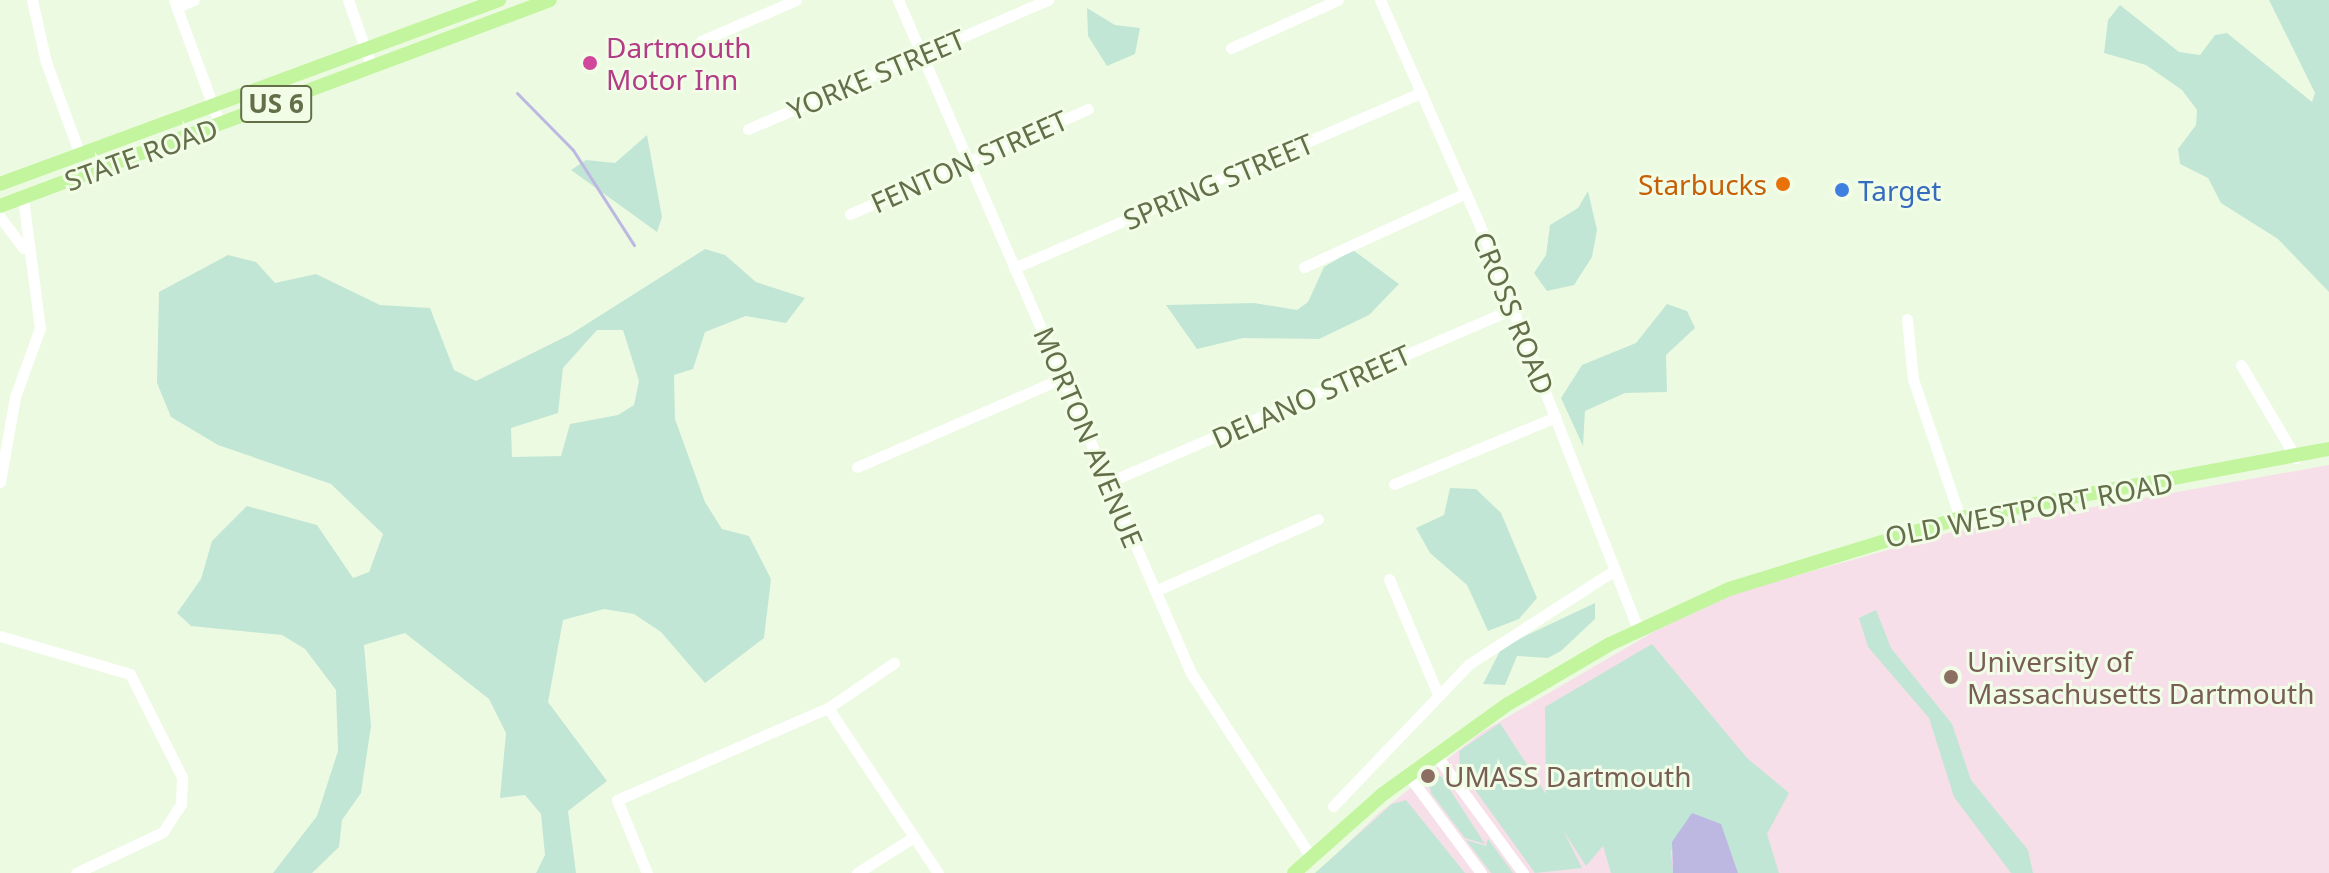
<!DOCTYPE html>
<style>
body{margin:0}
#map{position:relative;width:2329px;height:873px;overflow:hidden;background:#edfae2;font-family:"Noto Sans",sans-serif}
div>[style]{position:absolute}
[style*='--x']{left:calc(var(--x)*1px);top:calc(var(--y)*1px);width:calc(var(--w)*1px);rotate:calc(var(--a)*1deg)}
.education>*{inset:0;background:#f6dfe9}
.green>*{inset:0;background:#c2e6d5}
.water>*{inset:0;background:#bcb8e2}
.stream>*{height:3px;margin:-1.5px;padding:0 1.5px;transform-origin:1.5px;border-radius:1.5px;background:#bcb8e2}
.minor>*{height:11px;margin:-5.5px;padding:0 5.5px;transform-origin:5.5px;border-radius:5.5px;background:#fff}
.major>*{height:14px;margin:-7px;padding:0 7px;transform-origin:7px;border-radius:7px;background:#c3f49e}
.dots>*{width:22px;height:22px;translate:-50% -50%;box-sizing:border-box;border:4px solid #f1fde7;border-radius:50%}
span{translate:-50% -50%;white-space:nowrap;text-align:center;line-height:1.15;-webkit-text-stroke:6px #f1fde7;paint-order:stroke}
.shield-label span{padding:2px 6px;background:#f1fde7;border:2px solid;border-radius:6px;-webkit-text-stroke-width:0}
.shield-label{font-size:26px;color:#646f4a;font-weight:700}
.hotel-label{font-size:28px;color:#b23c85}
.left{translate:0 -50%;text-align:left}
.street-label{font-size:28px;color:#646f4a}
.food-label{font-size:28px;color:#c56008}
.right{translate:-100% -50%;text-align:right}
.shop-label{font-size:28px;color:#366cbe}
.education-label{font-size:28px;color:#785e54}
</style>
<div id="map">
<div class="education">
<div style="clip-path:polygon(2329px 465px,2329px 873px,1317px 873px,1379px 813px,1482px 732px,1655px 631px,1741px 591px,1952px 532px)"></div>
</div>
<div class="green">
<div style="clip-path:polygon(2269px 0,2329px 0,2329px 292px,2278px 239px,2221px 203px,2208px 178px,2180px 164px,2178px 149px,2196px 125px,2197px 110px,2182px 90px,2146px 65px,2104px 53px,2108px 20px,2120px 5px,2179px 52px,2200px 55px,2215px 35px,2227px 33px,2312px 102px,2315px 93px)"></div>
<div style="clip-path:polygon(1087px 8px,1115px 25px,1140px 28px,1135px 54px,1107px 66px,1088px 36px)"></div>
<div style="clip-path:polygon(647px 135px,662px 217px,657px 232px,571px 170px,586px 160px,615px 163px)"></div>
<div style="clip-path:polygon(1588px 191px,1597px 230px,1592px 257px,1574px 285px,1547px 291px,1534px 273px,1546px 255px,1550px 225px,1578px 208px)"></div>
<div style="clip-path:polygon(evenodd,705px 249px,725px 255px,756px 282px,805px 298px,786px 323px,746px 316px,705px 332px,693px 369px,674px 375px,675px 419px,705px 502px,722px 529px,749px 536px,771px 579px,764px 638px,705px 683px,661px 632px,634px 614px,604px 609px,563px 620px,548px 702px,607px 781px,568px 811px,576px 873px,536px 873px,545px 855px,541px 814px,525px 795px,500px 798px,506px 733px,489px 699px,405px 633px,364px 645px,371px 726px,361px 793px,342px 820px,339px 847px,312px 873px,273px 873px,317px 816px,338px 751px,336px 690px,305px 649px,282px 635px,191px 626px,177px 613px,201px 579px,212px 541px,247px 506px,317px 525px,353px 578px,369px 572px,383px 534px,331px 484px,218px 445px,171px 417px,157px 383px,159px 292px,228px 255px,256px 262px,275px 283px,316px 274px,380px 305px,430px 308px,454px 370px,476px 381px,571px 334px,705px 249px,597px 330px,623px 330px,639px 381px,634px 405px,618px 415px,570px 424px,561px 456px,512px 457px,511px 428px,558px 413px,563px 368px,597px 330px)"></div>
<div style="clip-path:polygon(1353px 250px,1399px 284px,1369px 315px,1319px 339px,1243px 338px,1197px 349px,1166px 305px,1254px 303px,1297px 310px,1308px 302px,1324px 267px)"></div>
<div style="clip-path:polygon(1667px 304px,1687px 311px,1695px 328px,1666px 355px,1667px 392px,1625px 393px,1585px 411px,1583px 446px,1561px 398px,1582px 365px,1636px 343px)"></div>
<div style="clip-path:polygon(1450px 488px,1476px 489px,1501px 513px,1537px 598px,1519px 619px,1488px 631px,1467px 585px,1430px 553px,1416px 528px,1444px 515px)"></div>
<div style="clip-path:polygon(1595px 603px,1595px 619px,1561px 651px,1548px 658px,1517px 656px,1505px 685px,1483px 684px,1502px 647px)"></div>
<div style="clip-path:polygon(1876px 610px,1891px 648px,1952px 724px,1971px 780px,2028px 850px,2033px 873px,2011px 873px,1954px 797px,1929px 718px,1868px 647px,1859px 618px)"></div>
<div style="clip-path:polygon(1652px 644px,1747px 758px,1789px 793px,1767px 834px,1779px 873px,1738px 873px,1731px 853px,1692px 813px,1671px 851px,1673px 873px,1611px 873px,1603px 846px,1586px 866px,1563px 830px,1582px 868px,1535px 873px,1460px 769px,1459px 751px,1500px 723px,1546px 794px,1545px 707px)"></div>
<div style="clip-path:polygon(1428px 775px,1441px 776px,1485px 844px,1465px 838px,1431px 793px)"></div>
<div style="clip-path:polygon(1406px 800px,1465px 873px,1315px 873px,1392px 804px)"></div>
<div style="clip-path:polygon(1488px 839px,1513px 873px,1491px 873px,1466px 840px,1486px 846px)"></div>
</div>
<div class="water">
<div style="clip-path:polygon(1692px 813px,1721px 824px,1738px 873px,1673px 873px,1672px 842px)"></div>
</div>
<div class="stream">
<div style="--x:517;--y:93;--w:80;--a:45.5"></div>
<div style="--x:573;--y:150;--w:113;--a:57.3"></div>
</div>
<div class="minor">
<div style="--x:32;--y:0;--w:64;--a:77.3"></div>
<div style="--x:46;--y:62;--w:99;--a:69.9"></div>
<div style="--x:174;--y:0;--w:133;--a:69.8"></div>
<div style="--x:348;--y:0;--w:72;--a:70.6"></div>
<div style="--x:898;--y:0;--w:734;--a:66.47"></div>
<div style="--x:1191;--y:673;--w:220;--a:56.9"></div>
<div style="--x:1380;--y:0;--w:247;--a:66.1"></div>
<div style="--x:1480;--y:226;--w:434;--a:68.6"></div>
<div style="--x:177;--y:7;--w:18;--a:-22"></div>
<div style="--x:701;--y:41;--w:103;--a:-23.3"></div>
<div style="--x:1231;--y:48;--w:117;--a:-24.2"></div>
<div style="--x:748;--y:129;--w:327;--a:-23.3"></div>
<div style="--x:850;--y:214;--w:260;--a:-23.8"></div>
<div style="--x:0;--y:217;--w:39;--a:53"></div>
<div style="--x:1304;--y:267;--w:178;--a:-24.6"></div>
<div style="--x:1014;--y:268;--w:444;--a:-23.3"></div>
<div style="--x:1907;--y:319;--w:60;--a:84.3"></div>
<div style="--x:1913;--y:379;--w:147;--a:71.3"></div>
<div style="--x:2241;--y:365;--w:108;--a:59.4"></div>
<div style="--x:857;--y:467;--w:224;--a:-23.4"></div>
<div style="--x:0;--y:482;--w:86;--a:-80"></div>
<div style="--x:15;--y:397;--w:73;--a:-70.1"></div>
<div style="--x:40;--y:328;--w:131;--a:-97.5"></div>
<div style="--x:1109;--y:482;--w:439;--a:-23.2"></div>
<div style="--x:1394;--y:484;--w:175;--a:-22.5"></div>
<div style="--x:1389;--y:579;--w:123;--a:67"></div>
<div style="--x:1155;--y:591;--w:178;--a:-23.8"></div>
<div style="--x:0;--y:636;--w:135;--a:16.3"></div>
<div style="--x:130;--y:674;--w:115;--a:63.2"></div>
<div style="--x:182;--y:777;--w:27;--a:92"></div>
<div style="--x:181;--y:804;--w:33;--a:123"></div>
<div style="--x:163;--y:832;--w:96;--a:154.8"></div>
<div style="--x:828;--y:708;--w:198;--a:56.3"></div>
<div style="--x:1436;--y:755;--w:147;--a:53.6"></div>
<div style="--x:1409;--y:776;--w:121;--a:53.4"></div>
<div style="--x:1333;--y:806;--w:197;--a:-46.2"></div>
<div style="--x:1469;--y:664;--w:174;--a:-32.8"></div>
<div style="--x:647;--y:873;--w:79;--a:-112.3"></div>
<div style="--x:617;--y:800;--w:230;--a:-23.6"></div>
<div style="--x:828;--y:708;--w:80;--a:-34.3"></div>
<div style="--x:857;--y:873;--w:67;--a:-32.3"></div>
</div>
<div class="major">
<div style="--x:0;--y:184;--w:532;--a:-20.24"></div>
<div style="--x:0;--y:206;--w:587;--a:-20.53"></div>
<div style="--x:1294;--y:873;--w:119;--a:-41.6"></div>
<div style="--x:1383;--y:794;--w:154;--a:-35.8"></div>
<div style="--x:1508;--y:704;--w:118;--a:-30.5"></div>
<div style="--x:1610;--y:644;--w:131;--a:-24.8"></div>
<div style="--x:1729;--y:589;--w:242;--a:-17.1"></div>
<div style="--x:1960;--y:518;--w:375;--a:-10.6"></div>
</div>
<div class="dots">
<div style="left:590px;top:63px;background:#d1479c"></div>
<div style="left:1783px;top:184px;background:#e8710a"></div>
<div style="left:1842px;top:190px;background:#3f7fe0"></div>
<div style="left:1951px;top:677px;background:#8d6e63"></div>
<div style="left:1428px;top:776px;background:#8d6e63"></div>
</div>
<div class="shield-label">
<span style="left:276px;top:104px">US 6</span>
</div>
<div class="hotel-label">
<span class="left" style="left:606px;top:63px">Dartmouth<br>Motor Inn</span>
</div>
<div class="street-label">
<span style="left:876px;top:74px;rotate:-23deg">YORKE STREET</span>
<span style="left:141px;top:154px;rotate:-20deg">STATE ROAD</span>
<span style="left:969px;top:161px;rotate:-24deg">FENTON STREET</span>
<span style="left:1218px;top:181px;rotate:-23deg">SPRING STREET</span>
<span style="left:1514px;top:313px;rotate:68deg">CROSS ROAD</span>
<span style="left:1311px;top:396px;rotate:-24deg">DELANO STREET</span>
<span style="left:1089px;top:437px;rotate:67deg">MORTON AVENUE</span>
<span style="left:2029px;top:509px;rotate:-11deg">OLD WESTPORT ROAD</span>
</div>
<div class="food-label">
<span class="right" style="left:1767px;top:184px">Starbucks</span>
</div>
<div class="shop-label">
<span class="left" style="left:1858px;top:190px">Target</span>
</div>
<div class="education-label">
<span class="left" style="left:1967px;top:677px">University of<br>Massachusetts Dartmouth</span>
<span class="left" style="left:1444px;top:776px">UMASS Dartmouth</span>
</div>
</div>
